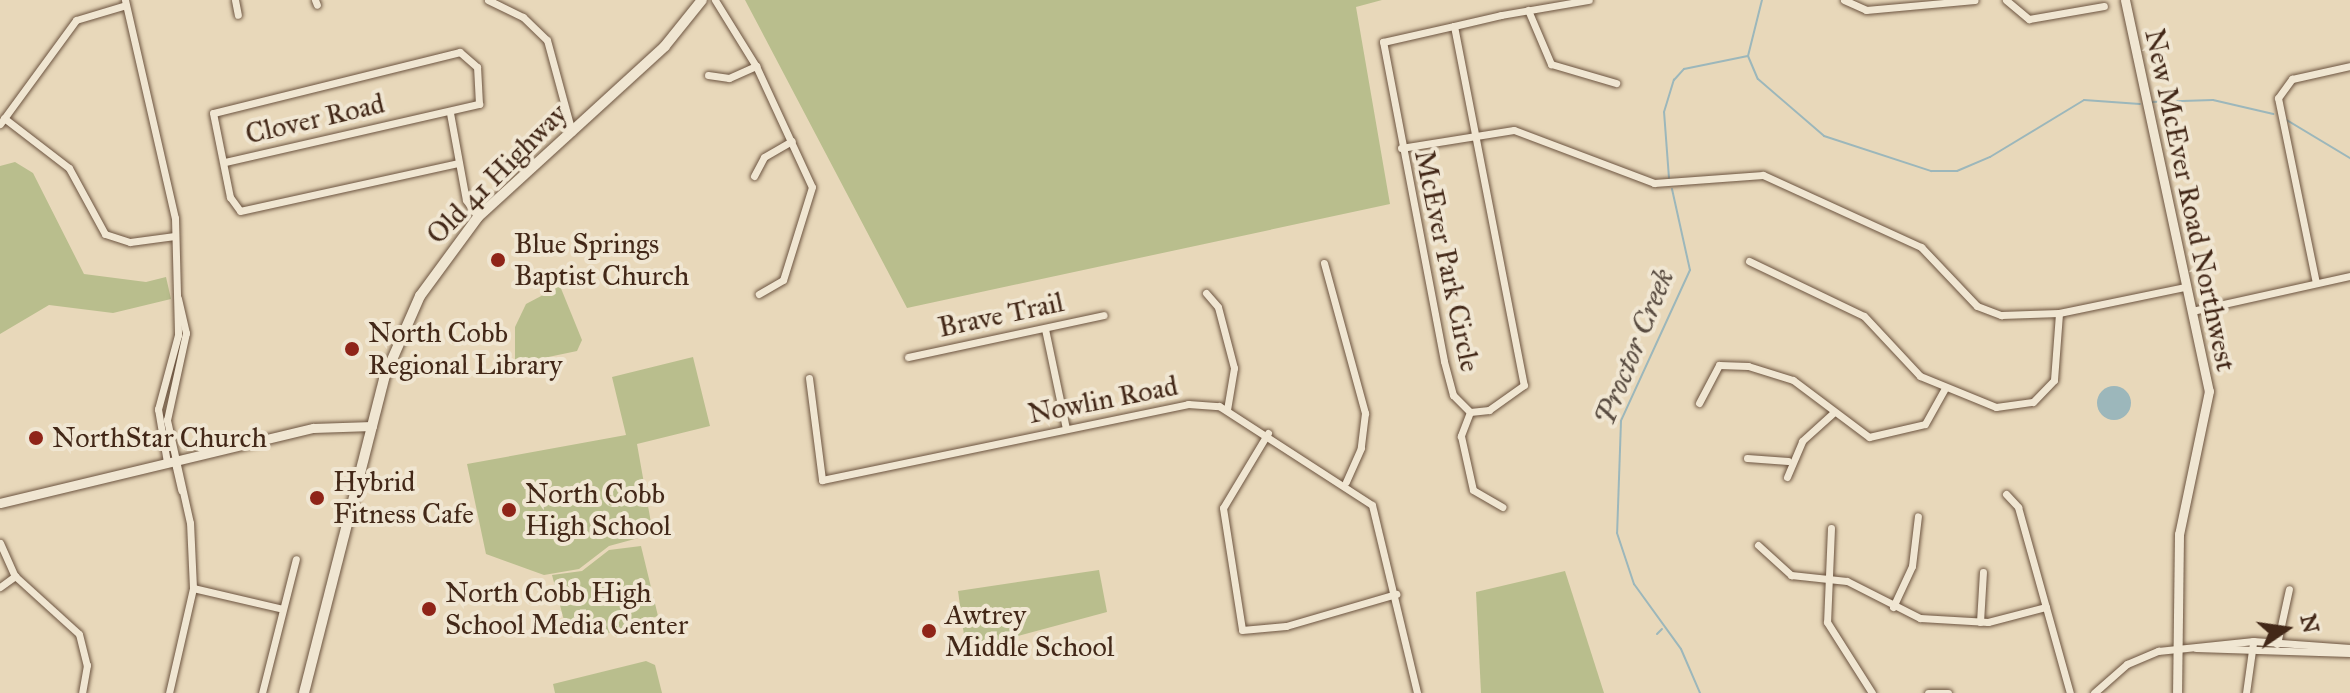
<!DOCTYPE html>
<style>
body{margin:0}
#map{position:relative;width:2350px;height:693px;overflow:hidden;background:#e8d8ba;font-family:"IM FELL Great Primer",serif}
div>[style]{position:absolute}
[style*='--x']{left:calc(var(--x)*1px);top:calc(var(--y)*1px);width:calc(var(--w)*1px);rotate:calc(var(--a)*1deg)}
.green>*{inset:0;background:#b9be8d}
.water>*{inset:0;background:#9cb7bb}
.round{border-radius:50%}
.stream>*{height:2px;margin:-1px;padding:0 1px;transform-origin:1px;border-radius:1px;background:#9cb7bb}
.roads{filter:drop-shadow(0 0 2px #6c5440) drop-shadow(0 0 2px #6c5440)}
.minor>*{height:7px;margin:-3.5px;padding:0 3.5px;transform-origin:3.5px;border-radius:3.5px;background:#f0e6d2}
.tertiary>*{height:9px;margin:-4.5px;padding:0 4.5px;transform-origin:4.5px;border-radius:4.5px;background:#f0e6d2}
.secondary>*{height:10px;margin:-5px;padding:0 5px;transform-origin:5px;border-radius:5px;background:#f0e6d2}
.dots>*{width:22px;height:22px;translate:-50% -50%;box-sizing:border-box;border:4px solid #f0e6d2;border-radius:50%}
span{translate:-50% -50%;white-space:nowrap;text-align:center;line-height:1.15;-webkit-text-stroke:8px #f0e6d2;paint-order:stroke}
.street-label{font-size:28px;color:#432818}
.poi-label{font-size:28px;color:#432818}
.left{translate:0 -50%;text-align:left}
.water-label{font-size:30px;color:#594c41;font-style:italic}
.north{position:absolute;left:2246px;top:589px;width:80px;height:80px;-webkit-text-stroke:6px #f0e6d2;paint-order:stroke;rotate:77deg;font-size:22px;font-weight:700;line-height:32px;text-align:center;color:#432818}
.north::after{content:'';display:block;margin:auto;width:28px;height:36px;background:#432818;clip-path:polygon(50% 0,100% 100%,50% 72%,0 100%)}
</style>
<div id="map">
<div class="green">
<div style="clip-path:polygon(745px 0,1382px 0,1356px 7px,1390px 204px,907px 308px)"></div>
<div style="clip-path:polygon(15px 162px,33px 173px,84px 274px,146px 282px,166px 277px,171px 299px,113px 313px,49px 305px,0 334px,0 166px)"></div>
<div style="clip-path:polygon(560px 286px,582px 340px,577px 351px,515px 364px,515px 327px,526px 304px)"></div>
<div style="clip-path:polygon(693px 357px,710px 426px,637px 444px,653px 534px,609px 546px,579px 569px,544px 575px,486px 554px,467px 464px,626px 435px,612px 377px)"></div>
<div style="clip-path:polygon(641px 546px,658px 616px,600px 636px,566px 628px,552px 575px,582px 571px,609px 550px)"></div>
<div style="clip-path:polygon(1099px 570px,1107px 612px,966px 650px,958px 591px)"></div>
<div style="clip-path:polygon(1565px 571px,1604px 693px,1481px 693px,1476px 592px)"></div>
<div style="clip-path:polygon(646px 661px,655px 665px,662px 693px,555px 693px,553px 684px)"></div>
</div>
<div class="water">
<div class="round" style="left:2097px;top:386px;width:34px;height:34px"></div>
</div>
<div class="stream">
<div style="--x:1748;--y:56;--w:25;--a:67"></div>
<div style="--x:1758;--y:79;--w:87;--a:40.8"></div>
<div style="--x:1824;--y:136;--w:113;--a:18.1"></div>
<div style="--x:1931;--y:171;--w:26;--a:0"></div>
<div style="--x:1957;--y:171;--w:36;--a:-23"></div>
<div style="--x:1990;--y:157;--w:110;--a:-31.2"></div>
<div style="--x:2084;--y:100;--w:56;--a:4.1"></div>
<div style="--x:2151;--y:102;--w:62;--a:-1.8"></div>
<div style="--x:2213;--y:100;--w:62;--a:13.1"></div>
<div style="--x:2285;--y:119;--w:76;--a:31"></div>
<div style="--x:1669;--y:178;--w:66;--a:-94.3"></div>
<div style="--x:1664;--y:112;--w:34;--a:-73"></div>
<div style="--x:1674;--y:80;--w:15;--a:-48"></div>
<div style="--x:1684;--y:69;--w:65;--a:-11.5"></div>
<div style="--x:1748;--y:56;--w:58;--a:-76"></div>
<div style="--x:1672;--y:189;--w:83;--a:77.5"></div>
<div style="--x:1690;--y:270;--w:166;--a:114.6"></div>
<div style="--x:1621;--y:421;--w:112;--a:92"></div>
<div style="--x:1617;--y:533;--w:54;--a:71.6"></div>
<div style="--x:1634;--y:584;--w:80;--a:54.1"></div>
<div style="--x:1681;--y:649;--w:48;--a:66.6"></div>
<div style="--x:1657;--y:634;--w:7;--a:-45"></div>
</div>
<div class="roads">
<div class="minor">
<div style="--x:125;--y:0;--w:224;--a:77.1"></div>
<div style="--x:175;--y:218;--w:117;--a:88.5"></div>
<div style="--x:178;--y:335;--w:77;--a:105.1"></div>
<div style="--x:158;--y:409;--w:54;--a:80.4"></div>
<div style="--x:235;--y:0;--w:15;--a:79"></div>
<div style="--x:315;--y:0;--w:5;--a:68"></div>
<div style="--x:488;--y:0;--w:39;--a:26"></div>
<div style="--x:523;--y:17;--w:33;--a:44"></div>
<div style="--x:547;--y:40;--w:95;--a:74.8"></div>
<div style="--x:715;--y:0;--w:78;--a:58.2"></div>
<div style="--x:756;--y:66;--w:133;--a:65.2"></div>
<div style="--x:812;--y:187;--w:97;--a:107.3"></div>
<div style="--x:783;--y:280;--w:28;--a:150"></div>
<div style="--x:1844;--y:0;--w:24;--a:24"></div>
<div style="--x:1866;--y:10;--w:109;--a:-5.2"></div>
<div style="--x:2006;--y:0;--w:30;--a:40"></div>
<div style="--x:2029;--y:19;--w:76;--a:-9.8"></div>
<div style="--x:1528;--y:10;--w:59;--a:66.9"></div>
<div style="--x:1551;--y:64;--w:68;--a:16.3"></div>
<div style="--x:1454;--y:26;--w:366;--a:79"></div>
<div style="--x:1524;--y:385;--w:43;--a:144.5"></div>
<div style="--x:1489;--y:410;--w:19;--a:174"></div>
<div style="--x:1470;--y:412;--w:24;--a:-135"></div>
<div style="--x:1453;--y:395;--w:35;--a:-105"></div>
<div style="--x:1444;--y:361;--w:325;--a:-100.8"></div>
<div style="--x:1383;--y:42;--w:73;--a:-12.7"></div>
<div style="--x:1454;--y:26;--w:48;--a:-13.2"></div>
<div style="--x:1501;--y:15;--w:89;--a:-9.7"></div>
<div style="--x:708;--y:75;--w:21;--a:8"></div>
<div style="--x:729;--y:78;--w:30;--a:-24"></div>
<div style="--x:450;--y:113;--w:88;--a:79.6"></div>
<div style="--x:466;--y:200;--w:21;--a:55"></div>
<div style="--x:4;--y:118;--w:82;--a:37.6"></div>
<div style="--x:69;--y:168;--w:75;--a:61.4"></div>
<div style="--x:105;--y:234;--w:26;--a:18"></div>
<div style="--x:130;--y:242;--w:45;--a:-7.6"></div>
<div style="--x:0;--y:124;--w:129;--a:-53.8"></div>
<div style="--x:76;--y:20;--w:52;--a:-16.7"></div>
<div style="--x:1401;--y:148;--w:114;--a:-9.1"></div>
<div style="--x:1514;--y:130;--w:150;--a:20.7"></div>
<div style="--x:1654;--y:183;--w:109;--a:-4.2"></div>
<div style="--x:1763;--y:175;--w:174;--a:24.5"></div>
<div style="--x:1921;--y:247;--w:81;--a:46.5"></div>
<div style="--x:1977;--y:306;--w:26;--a:21"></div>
<div style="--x:2001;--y:315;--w:58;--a:-2"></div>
<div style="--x:2059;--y:313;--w:129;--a:-11.7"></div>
<div style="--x:225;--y:162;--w:261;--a:-12.9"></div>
<div style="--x:479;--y:104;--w:37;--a:-93"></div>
<div style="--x:477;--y:67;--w:23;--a:-139"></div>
<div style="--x:460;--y:52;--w:254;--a:166.1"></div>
<div style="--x:213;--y:113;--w:86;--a:78.6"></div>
<div style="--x:230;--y:197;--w:17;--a:54"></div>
<div style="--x:240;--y:211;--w:224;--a:-12.4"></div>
<div style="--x:754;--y:176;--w:21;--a:-62"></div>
<div style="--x:764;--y:157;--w:32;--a:-30"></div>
<div style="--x:1749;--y:261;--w:127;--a:25.6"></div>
<div style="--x:1864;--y:316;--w:82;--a:47"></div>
<div style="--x:1920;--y:376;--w:82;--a:22.2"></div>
<div style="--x:1996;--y:407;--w:37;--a:-8"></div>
<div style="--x:2033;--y:402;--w:30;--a:-46"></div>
<div style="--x:2054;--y:380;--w:67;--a:-85.7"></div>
<div style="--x:1324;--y:263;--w:156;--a:74.7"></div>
<div style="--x:1365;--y:413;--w:35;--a:97"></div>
<div style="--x:1361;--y:448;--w:37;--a:114"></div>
<div style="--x:2316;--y:283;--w:189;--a:-101.6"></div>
<div style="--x:2278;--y:98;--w:24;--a:-54"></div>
<div style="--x:2292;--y:79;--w:59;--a:-12.6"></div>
<div style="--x:1206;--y:293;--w:18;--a:49"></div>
<div style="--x:1218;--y:307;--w:63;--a:75.3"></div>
<div style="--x:1234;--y:368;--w:43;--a:99.5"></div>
<div style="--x:2192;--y:311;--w:162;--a:-12.5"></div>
<div style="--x:1045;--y:329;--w:102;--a:78.1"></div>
<div style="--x:908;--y:357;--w:200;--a:-12.1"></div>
<div style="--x:809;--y:378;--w:103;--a:82.7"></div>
<div style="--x:822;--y:480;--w:374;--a:-11.7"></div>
<div style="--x:1188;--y:404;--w:31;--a:4"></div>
<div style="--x:1219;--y:406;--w:182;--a:32.9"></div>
<div style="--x:1372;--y:505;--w:193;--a:76.5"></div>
<div style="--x:1699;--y:403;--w:43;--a:-62.2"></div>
<div style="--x:1719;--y:365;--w:29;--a:2"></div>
<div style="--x:1748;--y:366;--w:47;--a:17.3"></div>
<div style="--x:1793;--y:380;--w:95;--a:36.9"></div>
<div style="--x:1869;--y:437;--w:57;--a:-13.1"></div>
<div style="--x:1925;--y:424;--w:41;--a:-60.9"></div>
<div style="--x:1470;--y:412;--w:26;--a:111"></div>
<div style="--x:1461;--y:436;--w:55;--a:77.5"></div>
<div style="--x:1473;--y:490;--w:34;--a:30"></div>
<div style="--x:1268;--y:433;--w:87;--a:121"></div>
<div style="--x:1223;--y:508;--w:123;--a:81.1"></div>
<div style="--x:1242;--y:630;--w:44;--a:-5.2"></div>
<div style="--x:1286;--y:626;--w:115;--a:-16.2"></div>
<div style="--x:1747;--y:458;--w:41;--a:4.2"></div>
<div style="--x:175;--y:463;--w:28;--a:77"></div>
<div style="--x:1787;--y:477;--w:39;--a:-67"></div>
<div style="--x:1802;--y:441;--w:42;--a:-42.1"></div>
<div style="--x:2006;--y:494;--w:18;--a:47"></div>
<div style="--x:2018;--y:507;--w:193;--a:74.4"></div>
<div style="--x:1831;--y:528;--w:94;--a:92.4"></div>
<div style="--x:1827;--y:622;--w:84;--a:57.6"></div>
<div style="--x:0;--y:543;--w:36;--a:66"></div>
<div style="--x:15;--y:576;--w:86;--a:42.2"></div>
<div style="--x:79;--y:634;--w:32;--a:76"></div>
<div style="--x:87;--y:665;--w:28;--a:100"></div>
<div style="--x:1758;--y:545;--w:45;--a:42.3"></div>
<div style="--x:1791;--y:575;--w:56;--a:6.1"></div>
<div style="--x:1847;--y:581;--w:82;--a:26.9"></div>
<div style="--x:1920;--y:618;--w:68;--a:3.4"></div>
<div style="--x:1988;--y:622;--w:60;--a:-14.5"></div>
<div style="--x:0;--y:587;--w:19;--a:-36"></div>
<div style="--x:193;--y:588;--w:92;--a:13.1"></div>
<div style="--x:1893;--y:607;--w:45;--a:-65.1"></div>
<div style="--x:1912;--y:566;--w:50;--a:-83.2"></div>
<div style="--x:1980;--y:622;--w:50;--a:-86.6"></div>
<div style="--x:2277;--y:644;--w:56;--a:-77.7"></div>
<div style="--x:2196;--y:648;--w:154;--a:1.9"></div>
<div style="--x:169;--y:693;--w:108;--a:-77.1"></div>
<div style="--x:193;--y:588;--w:65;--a:-92.6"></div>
<div style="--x:190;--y:523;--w:106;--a:-102.6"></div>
<div style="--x:167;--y:420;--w:89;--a:-77.7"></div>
<div style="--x:186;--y:333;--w:36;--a:-103"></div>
<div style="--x:262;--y:693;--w:138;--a:-75.8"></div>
<div style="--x:1928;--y:693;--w:20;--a:0"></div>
<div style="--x:2094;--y:693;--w:44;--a:-41.3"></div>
<div style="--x:2127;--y:664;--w:34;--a:-23"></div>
<div style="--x:2158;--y:651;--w:96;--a:-6"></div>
<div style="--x:2253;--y:641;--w:97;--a:4.1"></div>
<div style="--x:2246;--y:693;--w:50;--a:-82"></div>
</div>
<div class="tertiary">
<div style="--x:2125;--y:0;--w:400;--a:77.9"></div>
<div style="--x:2209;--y:391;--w:146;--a:101.8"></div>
<div style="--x:2179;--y:534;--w:159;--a:90.7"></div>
<div style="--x:0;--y:503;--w:322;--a:-13.5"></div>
<div style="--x:313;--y:428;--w:59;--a:-1.9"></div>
</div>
<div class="secondary">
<div style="--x:304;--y:693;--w:325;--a:-75.7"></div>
<div style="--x:384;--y:378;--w:90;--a:-66.3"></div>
<div style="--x:420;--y:296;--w:98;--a:-53.7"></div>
<div style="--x:478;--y:217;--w:253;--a:-42.4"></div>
<div style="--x:665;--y:46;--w:59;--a:-51.2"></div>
</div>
</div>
<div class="dots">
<div style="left:498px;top:260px;background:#8f2418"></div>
<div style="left:352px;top:349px;background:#8f2418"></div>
<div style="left:36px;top:438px;background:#8f2418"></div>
<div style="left:317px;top:498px;background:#8f2418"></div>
<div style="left:509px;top:510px;background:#8f2418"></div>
<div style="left:429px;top:609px;background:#8f2418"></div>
<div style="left:929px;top:631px;background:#8f2418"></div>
</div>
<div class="street-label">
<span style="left:315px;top:119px;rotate:-13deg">Clover Road</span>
<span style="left:497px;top:174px;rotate:-45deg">Old 41 Highway</span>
<span style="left:2190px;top:200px;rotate:78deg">New McEver Road Northwest</span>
<span style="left:1447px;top:261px;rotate:78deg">McEver Park Circle</span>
<span style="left:1001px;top:315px;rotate:-12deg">Brave Trail</span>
<span style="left:1103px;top:400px;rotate:-11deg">Nowlin Road</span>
</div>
<div class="poi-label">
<span class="left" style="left:514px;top:260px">Blue Springs<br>Baptist Church</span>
<span class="left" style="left:368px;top:349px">North Cobb<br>Regional Library</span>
<span class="left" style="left:52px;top:438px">NorthStar Church</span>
<span class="left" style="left:333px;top:498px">Hybrid<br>Fitness Cafe</span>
<span class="left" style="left:525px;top:510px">North Cobb<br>High School</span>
<span class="left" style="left:445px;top:609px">North Cobb High<br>School Media Center</span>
<span class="left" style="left:945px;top:631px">Awtrey<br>Middle School</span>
</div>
<div class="water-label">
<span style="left:1634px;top:347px;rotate:-68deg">Proctor Creek</span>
</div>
<div class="north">N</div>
</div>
